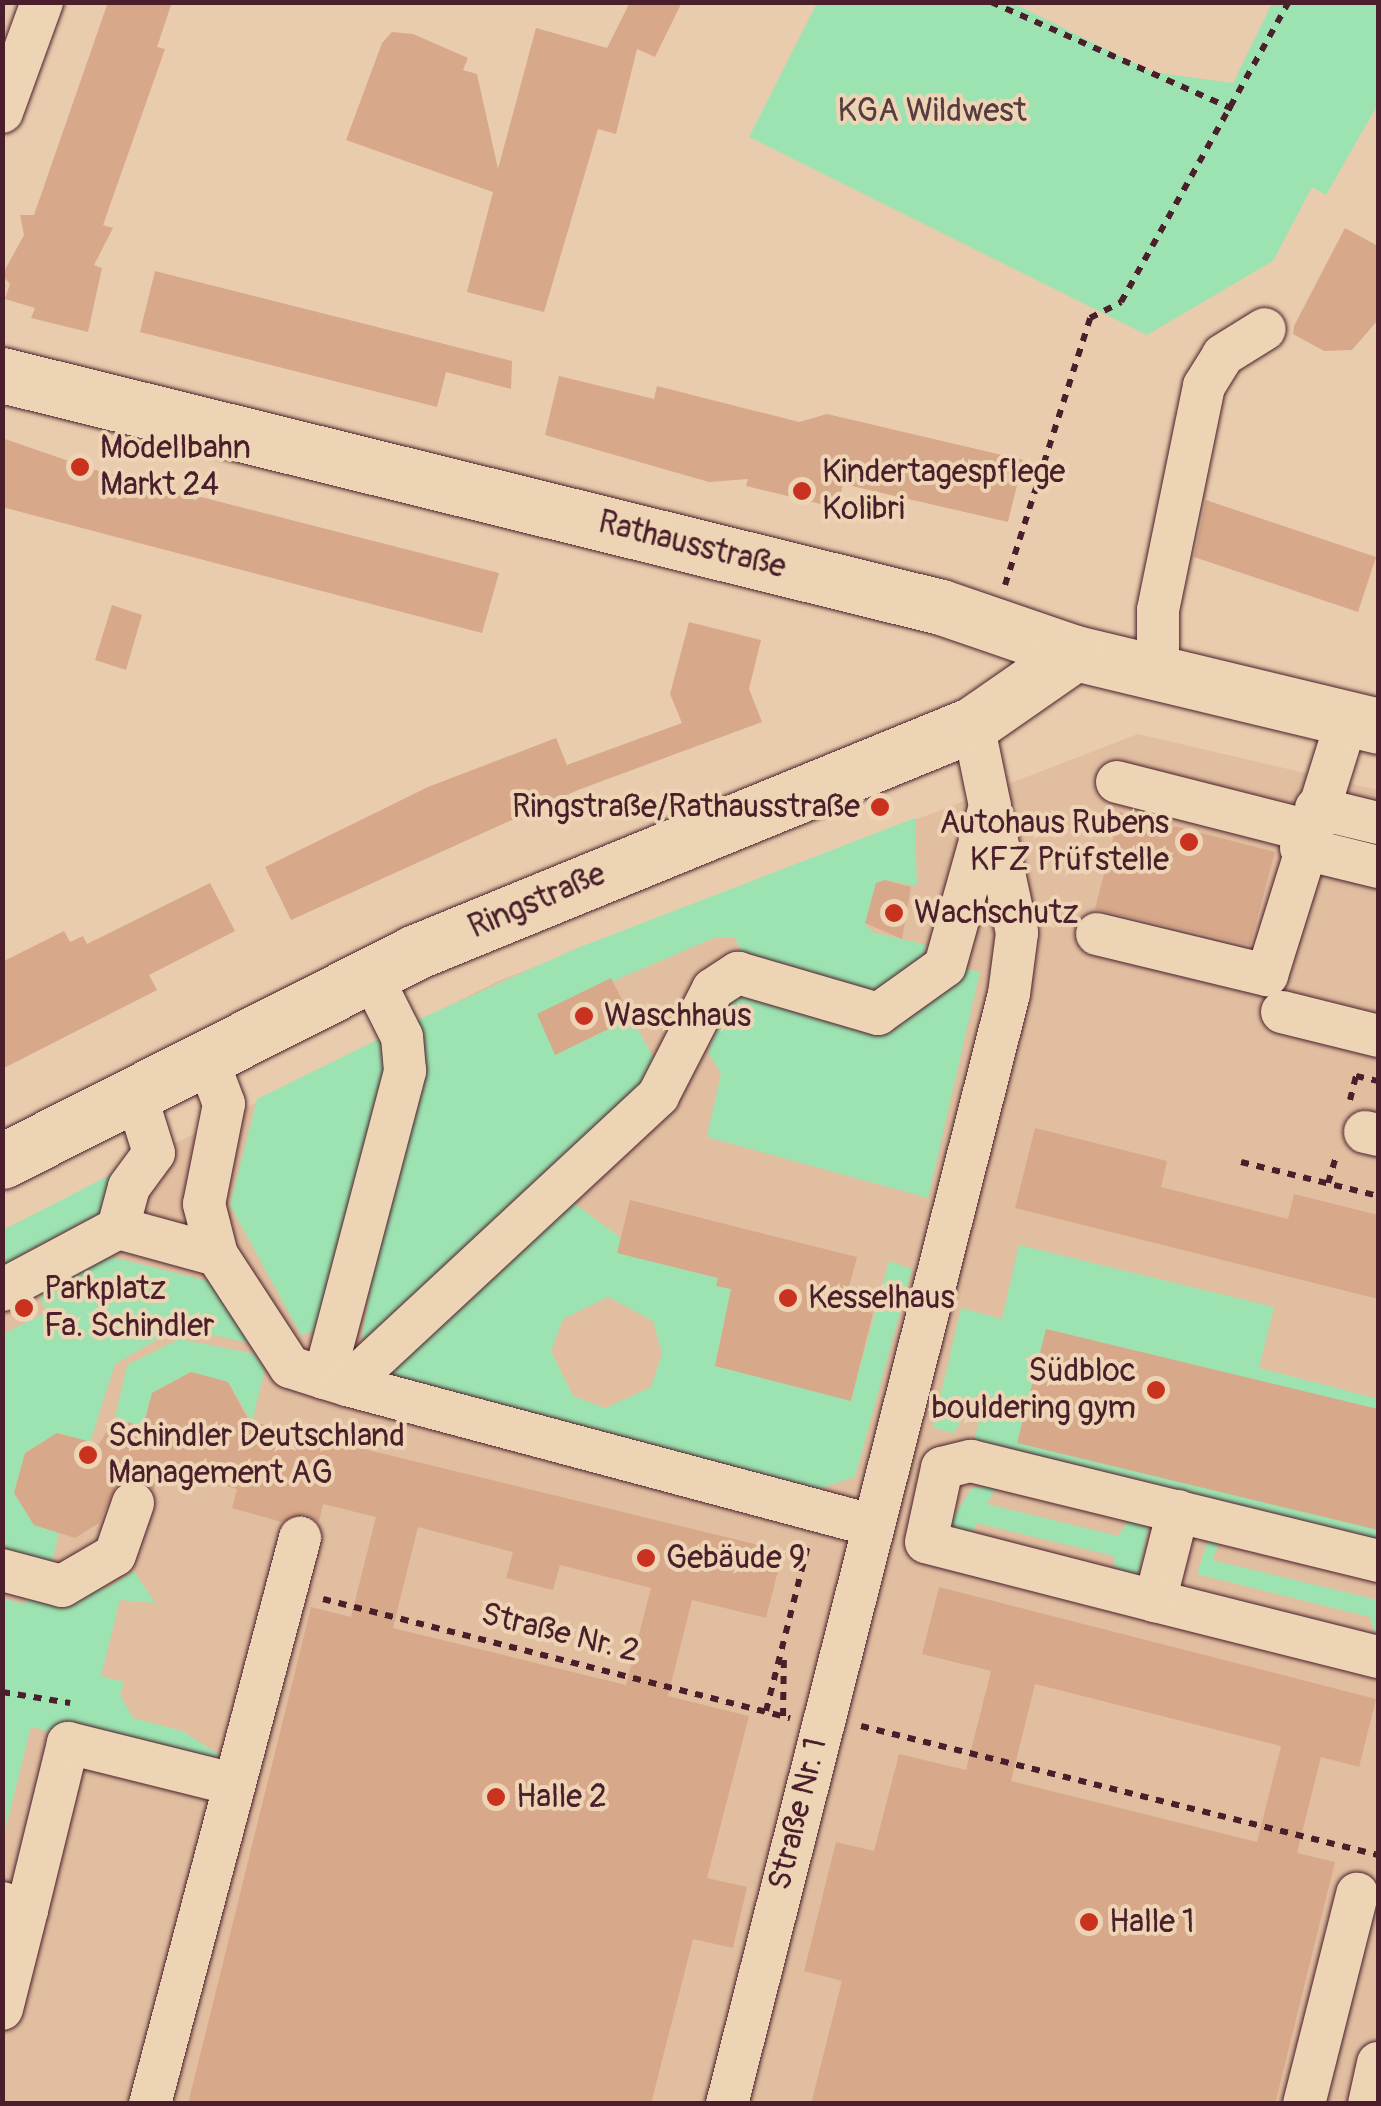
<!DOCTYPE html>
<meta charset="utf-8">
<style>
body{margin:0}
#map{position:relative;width:1381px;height:2106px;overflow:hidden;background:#e9ccad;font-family:Pangolin,sans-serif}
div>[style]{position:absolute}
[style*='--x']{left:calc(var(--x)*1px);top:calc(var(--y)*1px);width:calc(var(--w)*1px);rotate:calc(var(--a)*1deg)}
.built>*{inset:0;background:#e1bea0}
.green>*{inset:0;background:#9de3b1}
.building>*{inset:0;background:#d8a88a}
.path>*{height:6px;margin-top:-3px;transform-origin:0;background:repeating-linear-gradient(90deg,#4a1f2b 0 8px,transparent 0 16px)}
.roads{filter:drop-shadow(0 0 2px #4a1f2b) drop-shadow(0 0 2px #4a1f2b)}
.minor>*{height:42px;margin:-21px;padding:0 21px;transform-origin:21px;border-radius:21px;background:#edd4b5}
.major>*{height:55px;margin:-27.5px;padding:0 27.5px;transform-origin:27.5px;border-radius:27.5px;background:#edd4b5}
.dots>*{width:28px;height:28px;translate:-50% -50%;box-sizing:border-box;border:5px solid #edd4b5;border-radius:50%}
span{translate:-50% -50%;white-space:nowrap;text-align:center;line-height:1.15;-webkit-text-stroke:8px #edd4b5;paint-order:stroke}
.park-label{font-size:32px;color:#563c3f}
.poi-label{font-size:32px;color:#4a1f2b}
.left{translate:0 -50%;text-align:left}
.right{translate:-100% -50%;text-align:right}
.street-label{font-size:32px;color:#4a1f2b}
.frame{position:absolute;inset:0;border:5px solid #4a1f2b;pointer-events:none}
</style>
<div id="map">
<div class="built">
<div style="clip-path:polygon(1138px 734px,1378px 790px,1378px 2103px,3px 2104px,3px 1230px,498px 981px)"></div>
</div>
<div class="green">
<div style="clip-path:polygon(817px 3px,1013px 3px,1152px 72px,1233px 83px,1272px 3px,1378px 3px,1378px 104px,1326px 195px,1312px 187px,1273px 261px,1147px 335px,749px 137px)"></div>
<div style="clip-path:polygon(915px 818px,917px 886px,886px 880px,865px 923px,872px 932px,927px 945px,922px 963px,884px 990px,859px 993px,747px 963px,735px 938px,716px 937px,537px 1014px,556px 1054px,631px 1018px,657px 1063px,651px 1087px,368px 1340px,362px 1337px,413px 1022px,575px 949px)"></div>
<div style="clip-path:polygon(953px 966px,980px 972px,928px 1198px,707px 1137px,721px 1073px,708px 1053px,726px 1001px,756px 989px,852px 1015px)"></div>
<div style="clip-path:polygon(383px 1037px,386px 1071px,321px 1330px,301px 1335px,230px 1205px,257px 1099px)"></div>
<div style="clip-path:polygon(120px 1170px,111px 1211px,3px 1276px,3px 1230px)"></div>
<div style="clip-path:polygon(evenodd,574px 1203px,621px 1238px,618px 1253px,718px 1278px,717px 1286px,731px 1289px,715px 1366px,851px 1400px,889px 1261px,912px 1269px,855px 1477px,815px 1490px,392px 1377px,392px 1367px,560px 1206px,574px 1203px,608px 1297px,653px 1321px,662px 1354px,651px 1387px,605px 1408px,573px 1396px,551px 1351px,563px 1319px,608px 1297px)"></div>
<div style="clip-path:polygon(1019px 1245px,1274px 1307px,1259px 1368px,1378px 1399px,1378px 1540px,974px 1440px,986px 1396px,978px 1393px,954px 1433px,933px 1428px,961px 1308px,1002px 1319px)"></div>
<div style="clip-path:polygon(108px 1256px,212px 1282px,249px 1343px,179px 1327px,115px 1364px,90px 1442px,57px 1433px,25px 1453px,14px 1493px,34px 1525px,59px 1533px,50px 1570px,11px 1560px,3px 1542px,3px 1334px,47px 1312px,36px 1289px)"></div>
<div style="clip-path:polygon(179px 1339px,255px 1354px,265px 1369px,252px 1422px,228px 1382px,191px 1372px,152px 1393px,143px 1427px,115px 1418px,127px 1365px)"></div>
<div style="clip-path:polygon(1000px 1481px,987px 1504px,1118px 1536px,1135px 1511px,1149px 1525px,1138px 1576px,1116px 1584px,1114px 1556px,977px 1523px,966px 1548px,944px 1533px,971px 1489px)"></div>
<div style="clip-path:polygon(1209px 1537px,1220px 1543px,1212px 1560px,1378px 1600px,1378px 1646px,1370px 1617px,1197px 1574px)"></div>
<div style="clip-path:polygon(134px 1571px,155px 1603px,120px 1600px,101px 1676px,124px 1682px,120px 1695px,133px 1718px,182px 1731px,221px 1756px,216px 1774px,31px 1727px,3px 1839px,2px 1598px,25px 1604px,29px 1593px,99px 1581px,105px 1589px)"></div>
</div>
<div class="building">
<div style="clip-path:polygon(108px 2px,172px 2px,157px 47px,165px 49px,103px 225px,113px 228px,94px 265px,102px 268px,88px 332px,31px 318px,35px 308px,5px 299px,10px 284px,2px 275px,24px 235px,20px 215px,34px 215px)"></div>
<div style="clip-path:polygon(630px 2px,682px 2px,655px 57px,637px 49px,616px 134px,598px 129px,544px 312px,467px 292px,493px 192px,346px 140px,382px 43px,392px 32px,413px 34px,468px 58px,463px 70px,477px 74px,498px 169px,536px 28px,607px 48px)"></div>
<div style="clip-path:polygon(1345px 228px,1378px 246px,1378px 320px,1352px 350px,1324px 351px,1293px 334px,1294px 326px)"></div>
<div style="clip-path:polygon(155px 271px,512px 361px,511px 389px,446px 372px,437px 407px,140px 332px)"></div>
<div style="clip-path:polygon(559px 376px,654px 399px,657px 386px,799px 422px,827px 414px,1023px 460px,1008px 522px,843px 484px,837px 508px,746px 486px,748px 479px,709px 482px,545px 435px)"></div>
<div style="clip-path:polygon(2px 438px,95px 470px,499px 573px,482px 633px,2px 507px)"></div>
<div style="clip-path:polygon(1206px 500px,1376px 557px,1358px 612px,1194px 557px)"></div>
<div style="clip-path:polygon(112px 605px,142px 615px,126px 670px,95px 660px)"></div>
<div style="clip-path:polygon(689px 622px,761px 640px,749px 689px,762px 722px,578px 790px,291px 920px,265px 867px,428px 787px,556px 738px,567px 765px,682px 723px,670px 694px)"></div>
<div style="clip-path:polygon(1120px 812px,1275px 852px,1250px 945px,1095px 909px)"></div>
<div style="clip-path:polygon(885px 880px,911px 887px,902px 939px,865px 923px,876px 883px)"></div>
<div style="clip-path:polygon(210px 883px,235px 931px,149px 975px,157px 990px,2px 1069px,2px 962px,64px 931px,70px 942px,83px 936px,87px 944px)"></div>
<div style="clip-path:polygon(611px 978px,631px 1018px,555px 1055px,537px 1014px)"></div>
<div style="clip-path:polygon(1035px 1128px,1167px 1161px,1161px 1187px,1288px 1219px,1294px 1194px,1378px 1215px,1378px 1299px,1015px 1208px)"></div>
<div style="clip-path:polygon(630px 1200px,857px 1257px,844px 1306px,873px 1313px,851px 1401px,715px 1366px,731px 1289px,716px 1286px,718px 1278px,617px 1253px)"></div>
<div style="clip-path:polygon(1046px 1329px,1378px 1409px,1378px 1530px,1017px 1443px)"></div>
<div style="clip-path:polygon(evenodd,191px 1372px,228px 1382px,249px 1421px,783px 1551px,766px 1618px,692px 1600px,668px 1696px,749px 1716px,707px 1878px,747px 1887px,733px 1948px,693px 1939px,651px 2104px,188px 2104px,311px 1607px,351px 1617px,376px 1517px,323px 1504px,319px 1522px,305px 1514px,281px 1522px,232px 1508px,237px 1489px,159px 1468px,154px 1490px,140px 1479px,117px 1484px,99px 1523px,75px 1538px,34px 1525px,14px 1493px,25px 1453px,57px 1433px,99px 1444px,115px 1418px,143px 1427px,152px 1393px,191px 1372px,418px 1527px,513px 1552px,506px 1578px,553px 1590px,560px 1565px,651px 1588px,626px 1685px,393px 1628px,418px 1527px)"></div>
<div style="clip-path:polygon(evenodd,939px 1587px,1376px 1699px,1359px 1767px,1321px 1757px,1297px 1853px,1335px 1862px,1275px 2104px,811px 2104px,842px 1981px,804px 1971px,836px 1842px,874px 1851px,899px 1754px,966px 1770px,991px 1671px,922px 1654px,939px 1587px,1035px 1684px,1281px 1746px,1257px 1842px,1011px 1781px,1035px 1684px)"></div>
</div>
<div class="path">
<div style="--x:991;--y:2;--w:265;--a:23.9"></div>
<div style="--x:1005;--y:585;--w:280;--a:-72.3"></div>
<div style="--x:1090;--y:318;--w:35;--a:-27"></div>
<div style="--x:1121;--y:302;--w:344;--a:-60.8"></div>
<div style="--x:1350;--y:1100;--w:25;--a:-76"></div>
<div style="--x:1356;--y:1076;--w:23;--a:13"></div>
<div style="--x:1241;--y:1162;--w:141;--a:13.9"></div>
<div style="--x:1328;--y:1183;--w:28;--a:-73"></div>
<div style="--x:323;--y:1599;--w:482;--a:14.3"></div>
<div style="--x:2;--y:1692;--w:69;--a:9.2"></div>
<div style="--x:766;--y:1711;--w:171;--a:-75.8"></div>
<div style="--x:783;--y:1716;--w:64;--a:-89.1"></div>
<div style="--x:861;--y:1726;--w:533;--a:14.01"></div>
</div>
<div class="roads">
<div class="minor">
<div style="--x:2;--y:112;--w:117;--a:-70"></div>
<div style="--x:1158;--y:673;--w:63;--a:-90"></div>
<div style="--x:1158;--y:610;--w:229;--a:-78.4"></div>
<div style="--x:1204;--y:386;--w:36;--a:-58"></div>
<div style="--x:1223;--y:355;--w:49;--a:-31.8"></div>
<div style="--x:1117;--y:782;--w:195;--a:14.3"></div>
<div style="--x:1316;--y:808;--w:64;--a:13.6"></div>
<div style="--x:1301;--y:848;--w:79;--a:13.9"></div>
<div style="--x:1097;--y:934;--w:175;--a:13.6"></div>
<div style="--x:1267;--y:975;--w:268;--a:-72.6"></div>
<div style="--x:1282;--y:1012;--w:99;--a:14"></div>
<div style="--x:206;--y:1056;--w:51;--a:69.4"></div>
<div style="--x:224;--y:1104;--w:102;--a:101.3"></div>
<div style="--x:204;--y:1204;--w:53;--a:75.7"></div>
<div style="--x:217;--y:1255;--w:134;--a:56.9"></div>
<div style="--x:290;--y:1367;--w:36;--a:18"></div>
<div style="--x:1365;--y:1132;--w:13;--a:13"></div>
<div style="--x:118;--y:1228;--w:42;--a:-75"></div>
<div style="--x:129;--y:1187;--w:42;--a:-53.7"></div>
<div style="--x:154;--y:1153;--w:64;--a:-107.3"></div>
<div style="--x:118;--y:1228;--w:103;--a:15.3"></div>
<div style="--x:2;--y:1290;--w:132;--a:-28.1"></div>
<div style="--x:347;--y:1385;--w:24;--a:-163"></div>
<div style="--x:324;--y:1378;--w:318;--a:-75.2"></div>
<div style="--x:405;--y:1071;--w:34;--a:-95"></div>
<div style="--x:402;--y:1037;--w:72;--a:-116.6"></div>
<div style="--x:1178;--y:1511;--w:93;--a:104.3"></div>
<div style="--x:1155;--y:1601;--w:230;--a:14.1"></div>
<div style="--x:871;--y:1525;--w:542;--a:-165.04"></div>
<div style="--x:347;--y:1385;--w:425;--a:-42.9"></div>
<div style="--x:658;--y:1096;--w:120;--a:-62.8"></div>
<div style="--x:713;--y:989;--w:30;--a:-33"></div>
<div style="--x:738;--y:973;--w:146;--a:16.3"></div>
<div style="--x:878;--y:1014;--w:82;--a:-35.6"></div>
<div style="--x:945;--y:966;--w:166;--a:-74.3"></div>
<div style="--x:990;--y:806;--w:84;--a:-101.7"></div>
<div style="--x:2;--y:1570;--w:62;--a:14.9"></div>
<div style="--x:62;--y:1586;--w:61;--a:-30.3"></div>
<div style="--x:115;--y:1555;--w:55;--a:-70.9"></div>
<div style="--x:1155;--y:1601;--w:236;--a:-165.6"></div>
<div style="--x:926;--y:1542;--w:76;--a:-77.8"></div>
<div style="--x:942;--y:1468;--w:30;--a:-14"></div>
<div style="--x:971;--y:1461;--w:419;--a:13.8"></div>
<div style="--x:2;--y:1903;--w:26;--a:16"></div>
<div style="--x:27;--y:1910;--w:102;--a:104.2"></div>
<div style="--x:27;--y:1910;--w:172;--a:-76.2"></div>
<div style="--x:68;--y:1743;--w:166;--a:14"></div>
<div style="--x:150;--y:2104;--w:586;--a:-75.16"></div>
<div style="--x:727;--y:2104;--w:1145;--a:-75.75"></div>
<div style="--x:1009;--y:994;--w:62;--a:-82.5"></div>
<div style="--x:1017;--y:933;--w:123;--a:-102.2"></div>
<div style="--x:1304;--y:2104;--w:217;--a:-75.8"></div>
<div style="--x:1369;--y:2104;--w:42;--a:-77.6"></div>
</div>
<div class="major">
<div style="--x:2;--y:375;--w:967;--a:13.88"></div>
<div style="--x:941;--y:607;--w:142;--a:18.9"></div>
<div style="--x:1075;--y:653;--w:312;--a:13.5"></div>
<div style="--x:2;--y:1161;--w:461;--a:-26.8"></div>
<div style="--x:413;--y:953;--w:605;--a:-22.24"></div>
<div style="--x:973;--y:724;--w:124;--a:-34.8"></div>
</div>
</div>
<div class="dots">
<div style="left:80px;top:467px;background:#c8321e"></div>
<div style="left:802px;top:491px;background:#c8321e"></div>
<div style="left:880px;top:807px;background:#c8321e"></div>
<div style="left:1189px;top:842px;background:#c8321e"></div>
<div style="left:894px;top:913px;background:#c8321e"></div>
<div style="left:584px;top:1016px;background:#c8321e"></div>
<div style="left:788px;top:1298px;background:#c8321e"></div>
<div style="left:24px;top:1308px;background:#c8321e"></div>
<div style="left:1156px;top:1390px;background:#c8321e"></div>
<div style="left:88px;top:1455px;background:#c8321e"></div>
<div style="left:646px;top:1558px;background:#c8321e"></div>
<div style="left:496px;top:1797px;background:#c8321e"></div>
<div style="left:1089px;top:1922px;background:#c8321e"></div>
</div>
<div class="park-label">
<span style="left:932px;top:111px">KGA Wildwest</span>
</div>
<div class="poi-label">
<span class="left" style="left:100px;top:467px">Modellbahn<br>Markt 24</span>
<span class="left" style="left:822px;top:491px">Kindertagespflege<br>Kolibri</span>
<span class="right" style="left:860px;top:807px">Ringstraße/Rathausstraße</span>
<span class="right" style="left:1169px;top:842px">Autohaus Rubens<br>KFZ Prüfstelle</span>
<span class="left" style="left:914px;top:913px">Wachschutz</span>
<span class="left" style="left:604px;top:1016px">Waschhaus</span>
<span class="left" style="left:44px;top:1308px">Parkplatz<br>Fa. Schindler</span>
<span class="left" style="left:808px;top:1298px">Kesselhaus</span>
<span class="right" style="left:1136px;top:1390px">Südbloc<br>bouldering gym</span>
<span class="left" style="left:108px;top:1455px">Schindler Deutschland<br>Management AG</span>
<span class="left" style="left:666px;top:1558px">Gebäude 9</span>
<span class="left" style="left:516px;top:1797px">Halle 2</span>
<span class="left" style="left:1109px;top:1922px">Halle 1</span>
</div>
<div class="street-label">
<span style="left:692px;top:545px;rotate:14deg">Rathausstraße</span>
<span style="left:537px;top:901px;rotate:-23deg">Ringstraße</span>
<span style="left:560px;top:1633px;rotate:14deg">Straße Nr. 2</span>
<span style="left:798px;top:1814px;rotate:-76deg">Straße Nr. 1</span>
</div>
<div class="frame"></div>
</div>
